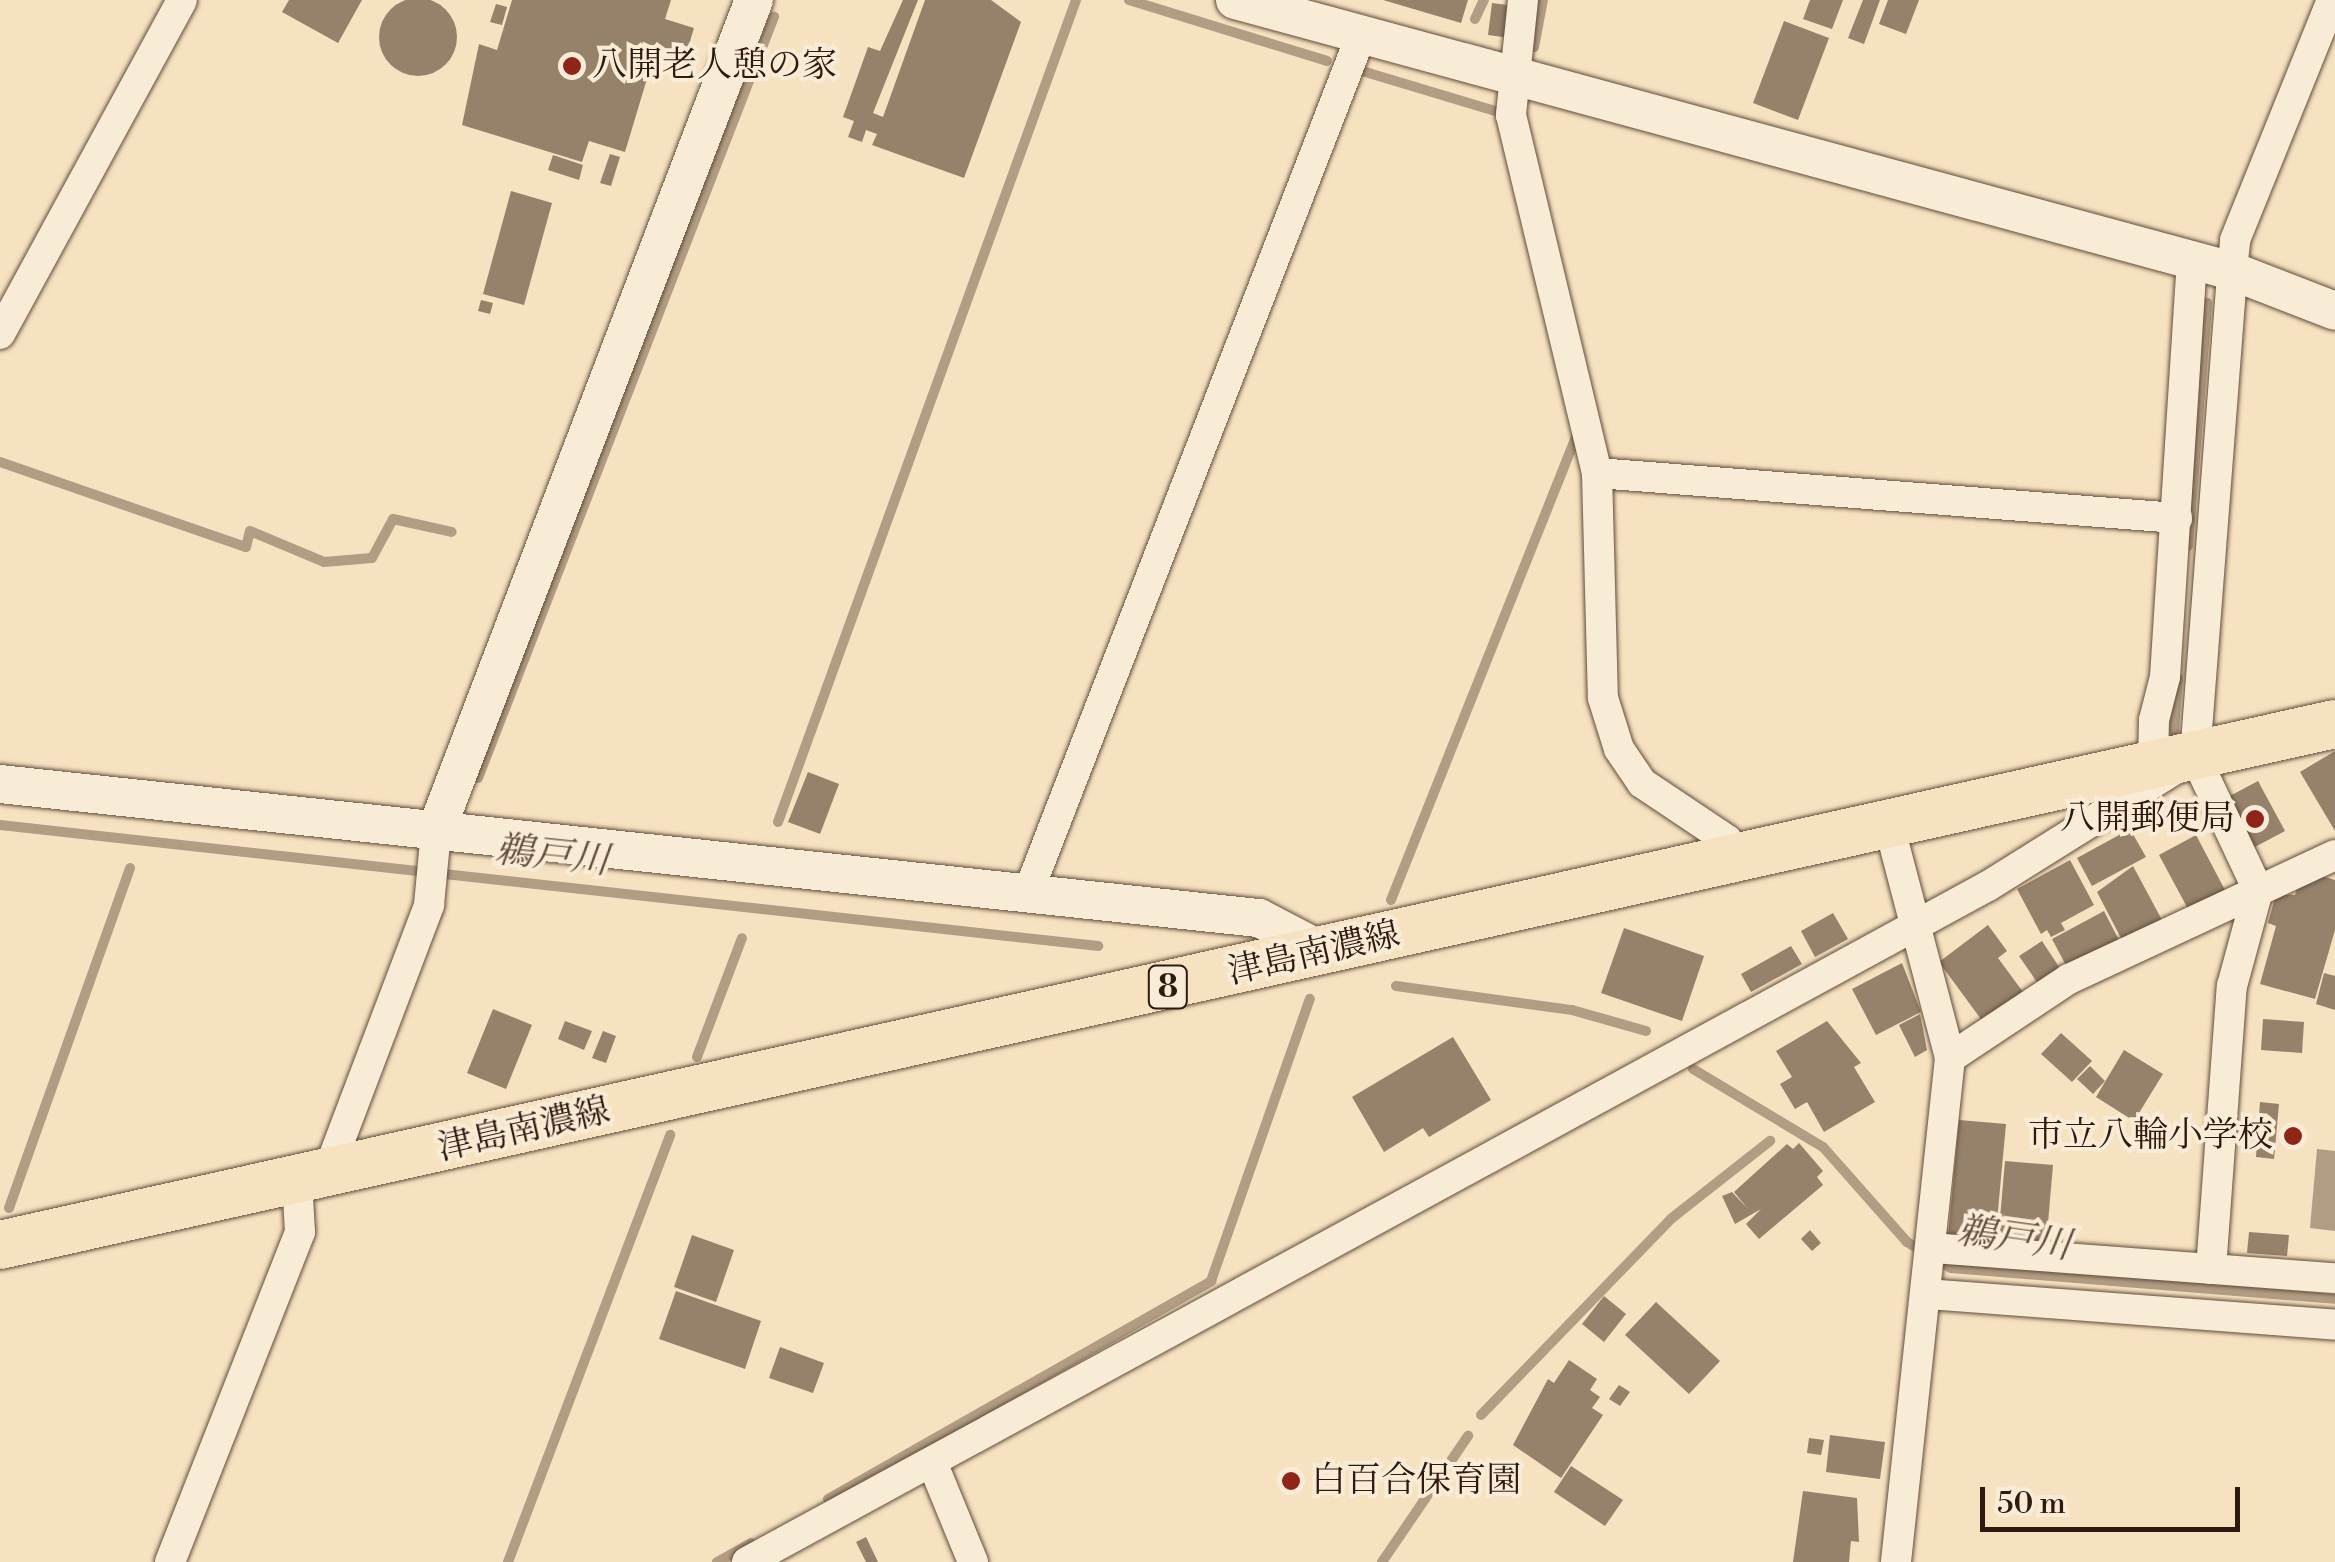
<!DOCTYPE html>
<meta charset="utf-8">
<style>
body{margin:0}
#map{position:relative;width:2335px;height:1562px;overflow:hidden;background:#f6e1c0;font-family:"Libre Bodoni","Noto Serif JP",serif}
div>[style]{position:absolute}
[style*='--x']{left:calc(var(--x)*1px);top:calc(var(--y)*1px);width:calc(var(--w)*1px);rotate:calc(var(--a)*1deg)}
.water>*{inset:0;background:#b29d84}
.stream>*{height:10px;margin:-5px;padding:0 5px;transform-origin:5px;border-radius:5px;background:#b29d84}
.building>*{inset:0;background:#96816b}
.round{border-radius:50%}
.roads{filter:drop-shadow(0 0 2px #614c3b) drop-shadow(0 0 2px #614c3b)}
.minor>*{height:30px;margin:-15px;padding:0 15px;transform-origin:15px;border-radius:15px;background:#f9ecd6}
.tertiary>*{height:38px;margin:-19px;padding:0 19px;transform-origin:19px;border-radius:19px;background:#f9ecd6}
.primary>*{height:48px;margin:-24px;padding:0 24px;transform-origin:24px;border-radius:24px;background:#f6e1c0}
.dots>*{width:28px;height:28px;translate:-50% -50%;box-sizing:border-box;border:5px solid #f9ecd6;border-radius:50%}
span{translate:-50% -50%;white-space:nowrap;text-align:center;line-height:1.15;-webkit-text-stroke:8px #f9ecd6;paint-order:stroke}
.shield-label span{padding:2px 8px;background:#f9ecd6;border:2px solid;border-radius:8px;-webkit-text-stroke-width:0}
.shield-label{font-size:32px;color:#2f1a0f;font-weight:700}
.poi-label{font-size:35px;color:#2f1a0f}
.left{translate:0 -50%;text-align:left}
.right{translate:-100% -50%;text-align:right}
.street-label{font-size:35px;color:#2f1a0f}
.water-label{font-size:38px;color:#634e3e;font-style:italic}
.scale{position:absolute;left:1980px;top:1487px;width:260px;height:45px;box-sizing:border-box;border:5px solid #2f1a0f;border-top:0;padding-left:12px;font-size:30px;line-height:35px;white-space:nowrap;color:#2f1a0f;-webkit-text-stroke:8px #f9ecd6;paint-order:stroke}
</style>
<div id="map">
<div class="water">
<div style="clip-path:polygon(2317px 1149px,2335px 1151px,2335px 1231px,2310px 1228px)"></div>
</div>
<div class="stream">
<div style="--x:1129;--y:0;--w:207;--a:17.1"></div>
<div style="--x:1475;--y:19;--w:21;--a:-65"></div>
<div style="--x:1534;--y:47;--w:48;--a:-79.2"></div>
<div style="--x:1362;--y:71;--w:146;--a:16.7"></div>
<div style="--x:1502;--y:113;--w:7;--a:82"></div>
<div style="--x:0;--y:462;--w:260;--a:19.1"></div>
<div style="--x:246;--y:547;--w:16;--a:-76"></div>
<div style="--x:250;--y:531;--w:80;--a:22.7"></div>
<div style="--x:324;--y:562;--w:48;--a:-4.8"></div>
<div style="--x:372;--y:558;--w:44;--a:-61.7"></div>
<div style="--x:393;--y:519;--w:60;--a:12.4"></div>
<div style="--x:2188;--y:546;--w:244;--a:-85.5"></div>
<div style="--x:2174;--y:730;--w:52;--a:-85.6"></div>
<div style="--x:478;--y:778;--w:817;--a:-68.75"></div>
<div style="--x:778;--y:822;--w:874;--a:-70.07"></div>
<div style="--x:0;--y:825;--w:1105;--a:6.29"></div>
<div style="--x:1391;--y:900;--w:504;--a:-68.22"></div>
<div style="--x:1396;--y:986;--w:178;--a:7.8"></div>
<div style="--x:1572;--y:1010;--w:77;--a:15.8"></div>
<div style="--x:697;--y:1057;--w:127;--a:-69.3"></div>
<div style="--x:1693;--y:1069;--w:152;--a:31"></div>
<div style="--x:1823;--y:1147;--w:127;--a:48.5"></div>
<div style="--x:1907;--y:1242;--w:51;--a:30.6"></div>
<div style="--x:1951;--y:1268;--w:385;--a:4.6"></div>
<div style="--x:9;--y:1208;--w:361;--a:-70.4"></div>
<div style="--x:1481;--y:1415;--w:274;--a:-45.9"></div>
<div style="--x:1672;--y:1218;--w:125;--a:-38.2"></div>
<div style="--x:828;--y:1499;--w:441;--a:-29.6"></div>
<div style="--x:1211;--y:1281;--w:299;--a:-70.7"></div>
<div style="--x:508;--y:1562;--w:457;--a:-69.2"></div>
<div style="--x:717;--y:1562;--w:39;--a:-29"></div>
<div style="--x:1382;--y:1562;--w:153;--a:-55.7"></div>
</div>
<div class="building">
<div class="round" style="left:379px;top:-2px;width:78px;height:78px"></div>
<div style="clip-path:polygon(289px 0,362px 0,338px 43px,282px 12px)"></div>
<div style="clip-path:polygon(512px 0,671px 0,665px 19px,694px 28px,684px 61px,655px 52px,625px 152px,589px 141px,582px 162px,462px 125px,479px 44px,497px 50px)"></div>
<div style="clip-path:polygon(903px 0,918px 0,873px 113px,883px 117px,925px 0,991px 0,1021px 22px,964px 178px,872px 145px,877px 134px,866px 130px,862px 142px,848px 137px,854px 121px,843px 117px,868px 47px,880px 51px)"></div>
<div style="clip-path:polygon(1383px 0,1468px 0,1461px 23px)"></div>
<div style="clip-path:polygon(1810px 0,1843px 0,1832px 29px,1803px 19px)"></div>
<div style="clip-path:polygon(1863px 0,1880px 0,1864px 44px,1848px 38px)"></div>
<div style="clip-path:polygon(1888px 0,1919px 0,1906px 34px,1879px 24px)"></div>
<div style="clip-path:polygon(1492px 3px,1515px 6px,1510px 38px,1488px 35px)"></div>
<div style="clip-path:polygon(496px 4px,507px 7px,502px 25px,490px 22px)"></div>
<div style="clip-path:polygon(1784px 21px,1829px 38px,1798px 120px,1753px 103px)"></div>
<div style="clip-path:polygon(610px 154px,620px 157px,611px 186px,600px 183px)"></div>
<div style="clip-path:polygon(553px 155px,583px 165px,579px 180px,548px 170px)"></div>
<div style="clip-path:polygon(511px 191px,552px 203px,524px 305px,483px 294px)"></div>
<div style="clip-path:polygon(481px 300px,493px 303px,490px 314px,478px 311px)"></div>
<div style="clip-path:polygon(2335px 751px,2335px 831px,2300px 772px)"></div>
<div style="clip-path:polygon(808px 772px,839px 784px,820px 834px,788px 822px)"></div>
<div style="clip-path:polygon(2258px 781px,2285px 831px,2253px 848px,2226px 798px)"></div>
<div style="clip-path:polygon(2130px 829px,2146px 857px,2092px 886px,2077px 858px)"></div>
<div style="clip-path:polygon(2196px 835px,2225px 890px,2188px 909px,2159px 855px)"></div>
<div style="clip-path:polygon(2070px 860px,2094px 905px,2061px 923px,2065px 930px,2051px 937px,2047px 930px,2041px 934px,2017px 889px)"></div>
<div style="clip-path:polygon(2133px 866px,2162px 920px,2123px 942px,2097px 892px)"></div>
<div style="clip-path:polygon(2312px 873px,2335px 880px,2335px 930px,2315px 999px,2260px 984px,2276px 926px,2268px 923px,2276px 894px,2295px 895px,2301px 877px)"></div>
<div style="clip-path:polygon(2104px 911px,2121px 944px,2069px 971px,2052px 939px)"></div>
<div style="clip-path:polygon(1833px 913px,1848px 939px,1815px 957px,1801px 931px)"></div>
<div style="clip-path:polygon(1988px 925px,2007px 951px,1998px 958px,2026px 996px,1986px 1026px,1939px 962px)"></div>
<div style="clip-path:polygon(1624px 928px,1704px 956px,1682px 1021px,1601px 993px)"></div>
<div style="clip-path:polygon(2042px 941px,2063px 973px,2041px 988px,2019px 956px)"></div>
<div style="clip-path:polygon(1791px 946px,1802px 964px,1751px 992px,1741px 974px)"></div>
<div style="clip-path:polygon(1902px 963px,1921px 1012px,1876px 1035px,1852px 989px)"></div>
<div style="clip-path:polygon(2324px 973px,2335px 976px,2335px 1010px,2316px 1004px)"></div>
<div style="clip-path:polygon(493px 1009px,532px 1025px,506px 1089px,467px 1073px)"></div>
<div style="clip-path:polygon(1920px 1014px,1927px 1050px,1915px 1057px,1899px 1025px)"></div>
<div style="clip-path:polygon(2263px 1019px,2304px 1022px,2302px 1053px,2261px 1050px)"></div>
<div style="clip-path:polygon(565px 1021px,592px 1031px,584px 1050px,558px 1039px)"></div>
<div style="clip-path:polygon(1827px 1021px,1861px 1063px,1854px 1067px,1875px 1102px,1824px 1132px,1807px 1102px,1795px 1109px,1780px 1084px,1792px 1077px,1776px 1051px)"></div>
<div style="clip-path:polygon(603px 1031px,616px 1036px,606px 1063px,592px 1058px)"></div>
<div style="clip-path:polygon(2061px 1033px,2092px 1061px,2072px 1082px,2041px 1054px)"></div>
<div style="clip-path:polygon(1453px 1037px,1491px 1100px,1429px 1137px,1423px 1128px,1384px 1152px,1352px 1097px)"></div>
<div style="clip-path:polygon(2124px 1050px,2163px 1074px,2134px 1121px,2096px 1097px)"></div>
<div style="clip-path:polygon(2090px 1066px,2105px 1081px,2093px 1094px,2077px 1079px)"></div>
<div style="clip-path:polygon(2260px 1102px,2279px 1104px,2274px 1159px,2256px 1157px)"></div>
<div style="clip-path:polygon(1959px 1120px,2006px 1124px,1995px 1242px,1948px 1238px)"></div>
<div style="clip-path:polygon(1799px 1143px,1823px 1171px,1817px 1177px,1823px 1185px,1759px 1239px,1746px 1224px,1761px 1209px,1735px 1224px,1722px 1196px,1732px 1192px,1748px 1209px,1734px 1192px,1787px 1144px,1793px 1149px)"></div>
<div style="clip-path:polygon(2005px 1161px,2053px 1165px,2046px 1246px,1998px 1241px)"></div>
<div style="clip-path:polygon(1810px 1230px,1821px 1243px,1812px 1251px,1801px 1239px)"></div>
<div style="clip-path:polygon(2249px 1232px,2289px 1235px,2287px 1256px,2247px 1253px)"></div>
<div style="clip-path:polygon(692px 1235px,734px 1250px,716px 1302px,674px 1287px)"></div>
<div style="clip-path:polygon(676px 1291px,761px 1321px,745px 1369px,659px 1339px)"></div>
<div style="clip-path:polygon(1604px 1296px,1626px 1314px,1604px 1342px,1582px 1324px)"></div>
<div style="clip-path:polygon(1656px 1302px,1720px 1361px,1689px 1394px,1625px 1335px)"></div>
<div style="clip-path:polygon(780px 1347px,824px 1363px,813px 1393px,769px 1378px)"></div>
<div style="clip-path:polygon(1569px 1360px,1597px 1379px,1590px 1390px,1600px 1397px,1592px 1408px,1603px 1415px,1561px 1478px,1513px 1445px,1548px 1379px,1554px 1383px)"></div>
<div style="clip-path:polygon(1619px 1385px,1630px 1392px,1620px 1406px,1609px 1399px)"></div>
<div style="clip-path:polygon(1830px 1435px,1885px 1442px,1880px 1479px,1826px 1472px)"></div>
<div style="clip-path:polygon(1809px 1438px,1824px 1440px,1821px 1455px,1807px 1453px)"></div>
<div style="clip-path:polygon(1571px 1466px,1623px 1500px,1605px 1526px,1554px 1492px)"></div>
<div style="clip-path:polygon(1803px 1491px,1857px 1498px,1859px 1542px,1851px 1541px,1849px 1562px,1793px 1562px)"></div>
<div style="clip-path:polygon(866px 1537px,878px 1562px,866px 1562px,856px 1542px)"></div>
</div>
<div class="roads">
<div class="minor">
<div style="--x:1523;--y:0;--w:116;--a:96"></div>
<div style="--x:1511;--y:115;--w:368;--a:76.5"></div>
<div style="--x:1597;--y:473;--w:225;--a:88.5"></div>
<div style="--x:1603;--y:698;--w:53;--a:72.6"></div>
<div style="--x:1619;--y:749;--w:41;--a:55.9"></div>
<div style="--x:1642;--y:783;--w:102;--a:33.8"></div>
<div style="--x:1727;--y:840;--w:21;--a:59"></div>
<div style="--x:0;--y:334;--w:380;--a:-61.4"></div>
<div style="--x:1597;--y:473;--w:582;--a:4.44"></div>
<div style="--x:2153;--y:766;--w:46;--a:-88.8"></div>
<div style="--x:2154;--y:720;--w:44;--a:-75.7"></div>
<div style="--x:2165;--y:677;--w:417;--a:-86.3"></div>
<div style="--x:1889;--y:825;--w:241;--a:75.3"></div>
<div style="--x:1950;--y:1058;--w:507;--a:96.12"></div>
<div style="--x:1028;--y:893;--w:917;--a:-68.78"></div>
<div style="--x:1950;--y:1058;--w:143;--a:-33.6"></div>
<div style="--x:2069;--y:979;--w:293;--a:-25"></div>
<div style="--x:327;--y:1174;--w:288;--a:-69.2"></div>
<div style="--x:429;--y:905;--w:74;--a:-84.6"></div>
<div style="--x:1932;--y:1248;--w:404;--a:4.3"></div>
<div style="--x:2211;--y:1269;--w:284;--a:-85.8"></div>
<div style="--x:2232;--y:986;--w:99;--a:-74.8"></div>
<div style="--x:2258;--y:890;--w:148;--a:-115.2"></div>
<div style="--x:2195;--y:756;--w:486;--a:-85.6"></div>
<div style="--x:2232;--y:271;--w:31;--a:-84"></div>
<div style="--x:2235;--y:240;--w:259;--a:-68"></div>
<div style="--x:1927;--y:1294;--w:409;--a:4.3"></div>
<div style="--x:932;--y:1462;--w:108;--a:67.7"></div>
<div style="--x:170;--y:1562;--w:355;--a:-68.5"></div>
<div style="--x:300;--y:1232;--w:52;--a:-93.3"></div>
<div style="--x:747;--y:1562;--w:1413;--a:-28.58"></div>
<div style="--x:1988;--y:886;--w:217;--a:-32"></div>
</div>
<div class="tertiary">
<div style="--x:1235;--y:0;--w:1033;--a:15.21"></div>
<div style="--x:2232;--y:271;--w:110;--a:21.2"></div>
<div style="--x:0;--y:784;--w:1266;--a:6.08"></div>
<div style="--x:1259;--y:918;--w:73;--a:27.6"></div>
<div style="--x:436;--y:831;--w:890;--a:-69.06"></div>
</div>
<div class="primary">
<div style="--x:0;--y:1245;--w:2392;--a:-12.58"></div>
</div>
</div>
<div class="dots">
<div style="left:572px;top:66px;background:#8f2418"></div>
<div style="left:2255px;top:819px;background:#8f2418"></div>
<div style="left:2293px;top:1136px;background:#8f2418"></div>
<div style="left:1291px;top:1481px;background:#8f2418"></div>
</div>
<div class="shield-label">
<span style="left:1168px;top:987px">8</span>
</div>
<div class="poi-label">
<span class="left" style="left:592px;top:66px">八開老人憩の家</span>
<span class="right" style="left:2235px;top:819px">八開郵便局</span>
<span class="right" style="left:2273px;top:1136px">市立八輪小学校</span>
<span class="left" style="left:1311px;top:1481px">白百合保育園</span>
</div>
<div class="street-label">
<span style="left:1314px;top:954px;rotate:-13deg">津島南濃線</span>
<span style="left:524px;top:1130px;rotate:-13deg">津島南濃線</span>
</div>
<div class="water-label">
<span style="left:552px;top:856px;rotate:6deg">鵜戸川</span>
<span style="left:2014px;top:1239px;rotate:8deg">鵜戸川</span>
</div>
<div class="scale">50 m</div>
</div>
